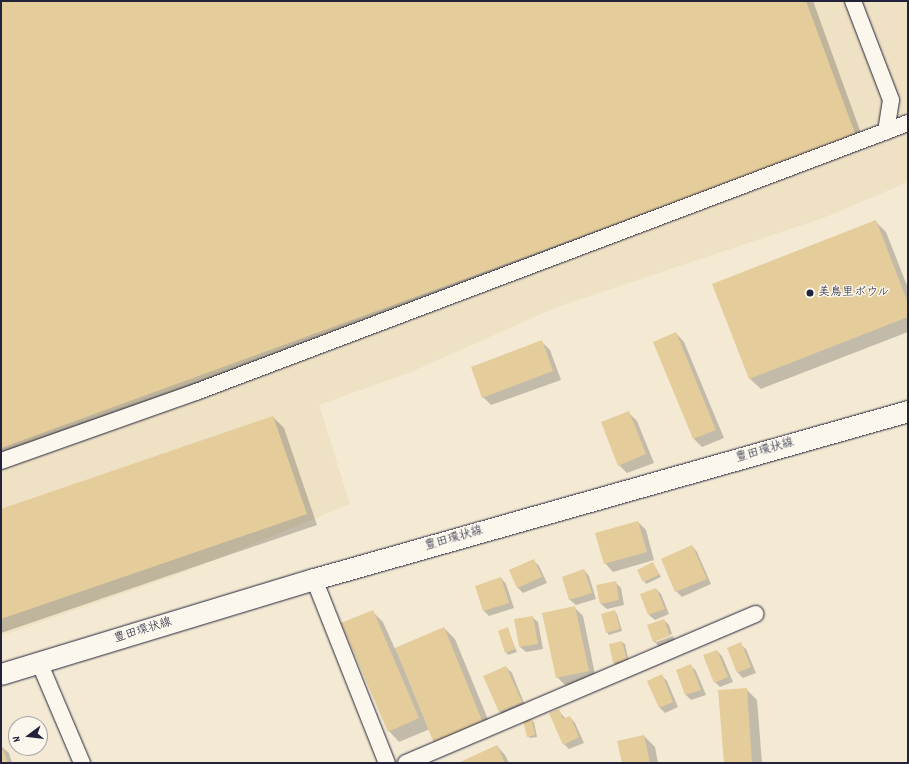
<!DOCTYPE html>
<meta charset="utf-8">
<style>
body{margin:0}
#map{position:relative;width:909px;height:764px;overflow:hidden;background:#f4ead4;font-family:Dekko,"Klee One",sans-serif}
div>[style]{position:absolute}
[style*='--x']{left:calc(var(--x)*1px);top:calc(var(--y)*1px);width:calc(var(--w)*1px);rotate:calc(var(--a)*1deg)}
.built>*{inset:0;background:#efe1c3}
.shadow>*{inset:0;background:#0003}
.building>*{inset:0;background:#e4cc9b}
.roads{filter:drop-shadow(0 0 1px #22223b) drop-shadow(0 0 1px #22223b)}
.minor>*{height:16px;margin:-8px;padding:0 8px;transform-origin:8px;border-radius:8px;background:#fbf7ec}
.major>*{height:21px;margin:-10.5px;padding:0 10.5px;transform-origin:10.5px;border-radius:10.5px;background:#fbf7ec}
.dots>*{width:11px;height:11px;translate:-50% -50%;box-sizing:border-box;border:2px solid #fbf7ec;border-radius:50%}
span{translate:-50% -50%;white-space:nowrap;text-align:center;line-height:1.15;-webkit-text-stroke:3px #fbf7ec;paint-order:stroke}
.poi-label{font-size:12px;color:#22223b}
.left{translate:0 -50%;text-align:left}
.street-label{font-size:12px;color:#22223b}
.frame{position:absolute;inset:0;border:2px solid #22223b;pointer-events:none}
.north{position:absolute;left:8px;top:716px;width:40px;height:40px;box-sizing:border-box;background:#fbf7ec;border:1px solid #a4a2a5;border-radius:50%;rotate:255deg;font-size:11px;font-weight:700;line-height:16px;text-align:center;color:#22223b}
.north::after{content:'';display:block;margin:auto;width:14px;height:18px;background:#22223b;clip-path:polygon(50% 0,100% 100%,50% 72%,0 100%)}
</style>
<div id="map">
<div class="built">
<div style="clip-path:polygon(1px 1px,908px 1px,908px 182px,826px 217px,557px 307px,411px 372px,319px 405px,350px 504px,185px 572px,1px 636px)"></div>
</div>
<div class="shadow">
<div style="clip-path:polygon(1px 1px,813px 1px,866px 147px,1px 463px)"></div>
<div style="clip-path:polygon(875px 221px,886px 232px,908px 288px,908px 332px,761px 389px,750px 379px)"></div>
<div style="clip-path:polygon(676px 333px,684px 342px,724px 438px,702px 447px,694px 439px,654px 342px)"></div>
<div style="clip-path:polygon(542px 342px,550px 350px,561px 380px,491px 405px,483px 397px)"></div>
<div style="clip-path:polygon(629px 413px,637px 421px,654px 463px,627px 473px,619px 465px)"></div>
<div style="clip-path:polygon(273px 417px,284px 428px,317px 525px,1px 633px,1px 510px)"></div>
<div style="clip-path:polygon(638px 522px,646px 530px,654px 560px,613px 572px,605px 563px)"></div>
<div style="clip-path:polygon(692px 546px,697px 552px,711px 584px,682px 597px,676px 591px,662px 559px)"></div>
<div style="clip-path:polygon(533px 560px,539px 566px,547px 583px,523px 593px,518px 588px,510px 571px)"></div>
<div style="clip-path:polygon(653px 563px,661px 577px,646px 584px,638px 570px)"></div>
<div style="clip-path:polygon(584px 570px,589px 576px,596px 599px,576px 605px,570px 600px,563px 577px)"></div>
<div style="clip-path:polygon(501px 578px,506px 584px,514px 608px,489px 616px,484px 611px)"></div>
<div style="clip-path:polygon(615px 582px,621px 588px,624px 605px,607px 609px,601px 604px)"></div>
<div style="clip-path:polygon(656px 589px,661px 594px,669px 614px,655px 620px,649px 615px)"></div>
<div style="clip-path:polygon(574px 607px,583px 616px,596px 679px,565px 685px,557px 677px)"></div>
<div style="clip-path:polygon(372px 611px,383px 622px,395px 649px,444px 628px,455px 639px,494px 734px,430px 729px,399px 742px,389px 731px)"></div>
<div style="clip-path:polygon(615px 612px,617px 614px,622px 631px,609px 635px,607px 632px)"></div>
<div style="clip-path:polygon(532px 617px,538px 622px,543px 649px,526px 652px,520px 647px)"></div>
<div style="clip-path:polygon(664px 620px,669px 625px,672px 634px,656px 640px,656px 642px,673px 636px,675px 641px,659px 647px,654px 641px)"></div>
<div style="clip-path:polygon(507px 629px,517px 652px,508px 655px,506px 652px)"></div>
<div style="clip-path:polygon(622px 642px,625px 644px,629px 662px,616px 665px,614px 663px)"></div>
<div style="clip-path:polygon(740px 644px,746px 649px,756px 673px,743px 678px,738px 673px)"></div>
<div style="clip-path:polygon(717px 651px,722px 656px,733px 682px,720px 687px,715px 682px)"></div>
<div style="clip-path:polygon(691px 666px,696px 671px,706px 695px,691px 700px,686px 695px,677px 671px)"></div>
<div style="clip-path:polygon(506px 667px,512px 673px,526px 708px,505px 717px,500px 712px)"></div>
<div style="clip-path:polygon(661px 675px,667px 681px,678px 707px,665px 713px,660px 708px)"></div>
<div style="clip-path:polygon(746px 689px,757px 700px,762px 763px,725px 763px)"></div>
<div style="clip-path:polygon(558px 710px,566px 719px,570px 717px,575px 723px,584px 743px,569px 749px,564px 744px)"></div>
<div style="clip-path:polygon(531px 720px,534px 722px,537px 737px,530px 738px,528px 736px)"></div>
<div style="clip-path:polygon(644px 736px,655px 747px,658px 763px,623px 763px)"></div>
<div style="clip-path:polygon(1px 746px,9px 753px,12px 763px,1px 763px)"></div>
<div style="clip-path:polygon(497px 746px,505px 755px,509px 763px,460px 763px)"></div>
</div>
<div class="building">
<div style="clip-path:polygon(1px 1px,806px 1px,856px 136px,1px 448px)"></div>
<div style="clip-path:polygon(876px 220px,908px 303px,908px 317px,749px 379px,712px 284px)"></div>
<div style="clip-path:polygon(676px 332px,716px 430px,693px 439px,653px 342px)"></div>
<div style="clip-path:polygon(542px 340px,553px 371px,482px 398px,471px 367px)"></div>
<div style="clip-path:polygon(629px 411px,646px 454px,618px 466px,601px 422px)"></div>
<div style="clip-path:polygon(273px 416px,307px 514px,1px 619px,1px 509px)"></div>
<div style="clip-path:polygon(638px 521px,647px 552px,604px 564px,595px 533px)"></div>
<div style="clip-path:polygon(692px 545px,707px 579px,675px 592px,661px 559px)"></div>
<div style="clip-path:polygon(534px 559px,542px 577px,517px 588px,509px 570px)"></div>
<div style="clip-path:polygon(653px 562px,659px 575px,643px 582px,637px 570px)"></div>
<div style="clip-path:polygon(584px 569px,592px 593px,569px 600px,562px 577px)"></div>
<div style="clip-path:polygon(501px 577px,509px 603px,483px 611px,475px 586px)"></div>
<div style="clip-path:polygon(616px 581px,619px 600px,600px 604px,596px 585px)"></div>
<div style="clip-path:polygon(656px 588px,665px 609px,648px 615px,640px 594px)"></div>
<div style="clip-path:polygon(575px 606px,589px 671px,556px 678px,542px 613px)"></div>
<div style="clip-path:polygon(373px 610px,419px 718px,388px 732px,341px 623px)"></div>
<div style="clip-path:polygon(615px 610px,620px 629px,606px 633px,601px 614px)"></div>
<div style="clip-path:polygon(533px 616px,538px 644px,519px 647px,514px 619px)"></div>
<div style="clip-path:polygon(664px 619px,670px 636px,653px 642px,647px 625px)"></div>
<div style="clip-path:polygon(444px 627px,483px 723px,434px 743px,395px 648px)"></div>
<div style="clip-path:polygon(508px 627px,515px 649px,505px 653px,498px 631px)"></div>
<div style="clip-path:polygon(622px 641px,627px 660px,613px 663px,609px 644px)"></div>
<div style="clip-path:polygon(741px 642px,751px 667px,737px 673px,727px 648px)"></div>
<div style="clip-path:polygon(717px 650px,728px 677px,714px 683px,703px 655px)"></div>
<div style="clip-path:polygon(691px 664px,701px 690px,685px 695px,676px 670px)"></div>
<div style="clip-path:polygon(506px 666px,522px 702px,499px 712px,483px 676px)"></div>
<div style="clip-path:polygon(662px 674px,673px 702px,659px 708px,647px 681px)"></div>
<div style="clip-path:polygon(747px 688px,752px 763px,724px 763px,718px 690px)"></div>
<div style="clip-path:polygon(559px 709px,563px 719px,570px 716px,579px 737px,563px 745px,549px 713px)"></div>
<div style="clip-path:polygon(532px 719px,535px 735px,527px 737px,523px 721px)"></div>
<div style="clip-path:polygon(644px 735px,650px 763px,622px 763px,617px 741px)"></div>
<div style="clip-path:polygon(1px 745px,8px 763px,1px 763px)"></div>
<div style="clip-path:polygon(497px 745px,505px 763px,458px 763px)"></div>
</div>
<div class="roads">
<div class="minor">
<div style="--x:853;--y:1;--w:106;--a:69"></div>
<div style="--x:891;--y:100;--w:32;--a:99"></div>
<div style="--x:1;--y:461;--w:207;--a:-19.5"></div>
<div style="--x:196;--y:392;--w:761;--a:-20.7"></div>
<div style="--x:314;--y:579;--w:198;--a:68.4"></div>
<div style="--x:39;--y:662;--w:110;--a:66.9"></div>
<div style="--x:406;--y:763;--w:380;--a:-23.1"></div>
</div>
<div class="major">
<div style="--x:1;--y:674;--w:327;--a:-16.9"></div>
<div style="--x:314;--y:579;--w:617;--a:-15.79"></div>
</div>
</div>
<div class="dots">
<div style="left:810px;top:293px;background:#22223b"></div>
</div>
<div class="poi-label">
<span class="left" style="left:818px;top:293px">美鳥里ボウル</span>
</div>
<div class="street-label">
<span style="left:765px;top:451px;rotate:-16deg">豊田環状線</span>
<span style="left:454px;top:539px;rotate:-16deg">豊田環状線</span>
<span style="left:143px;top:631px;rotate:-17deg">豊田環状線</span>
</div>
<div class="frame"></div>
<div class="north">N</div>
</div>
